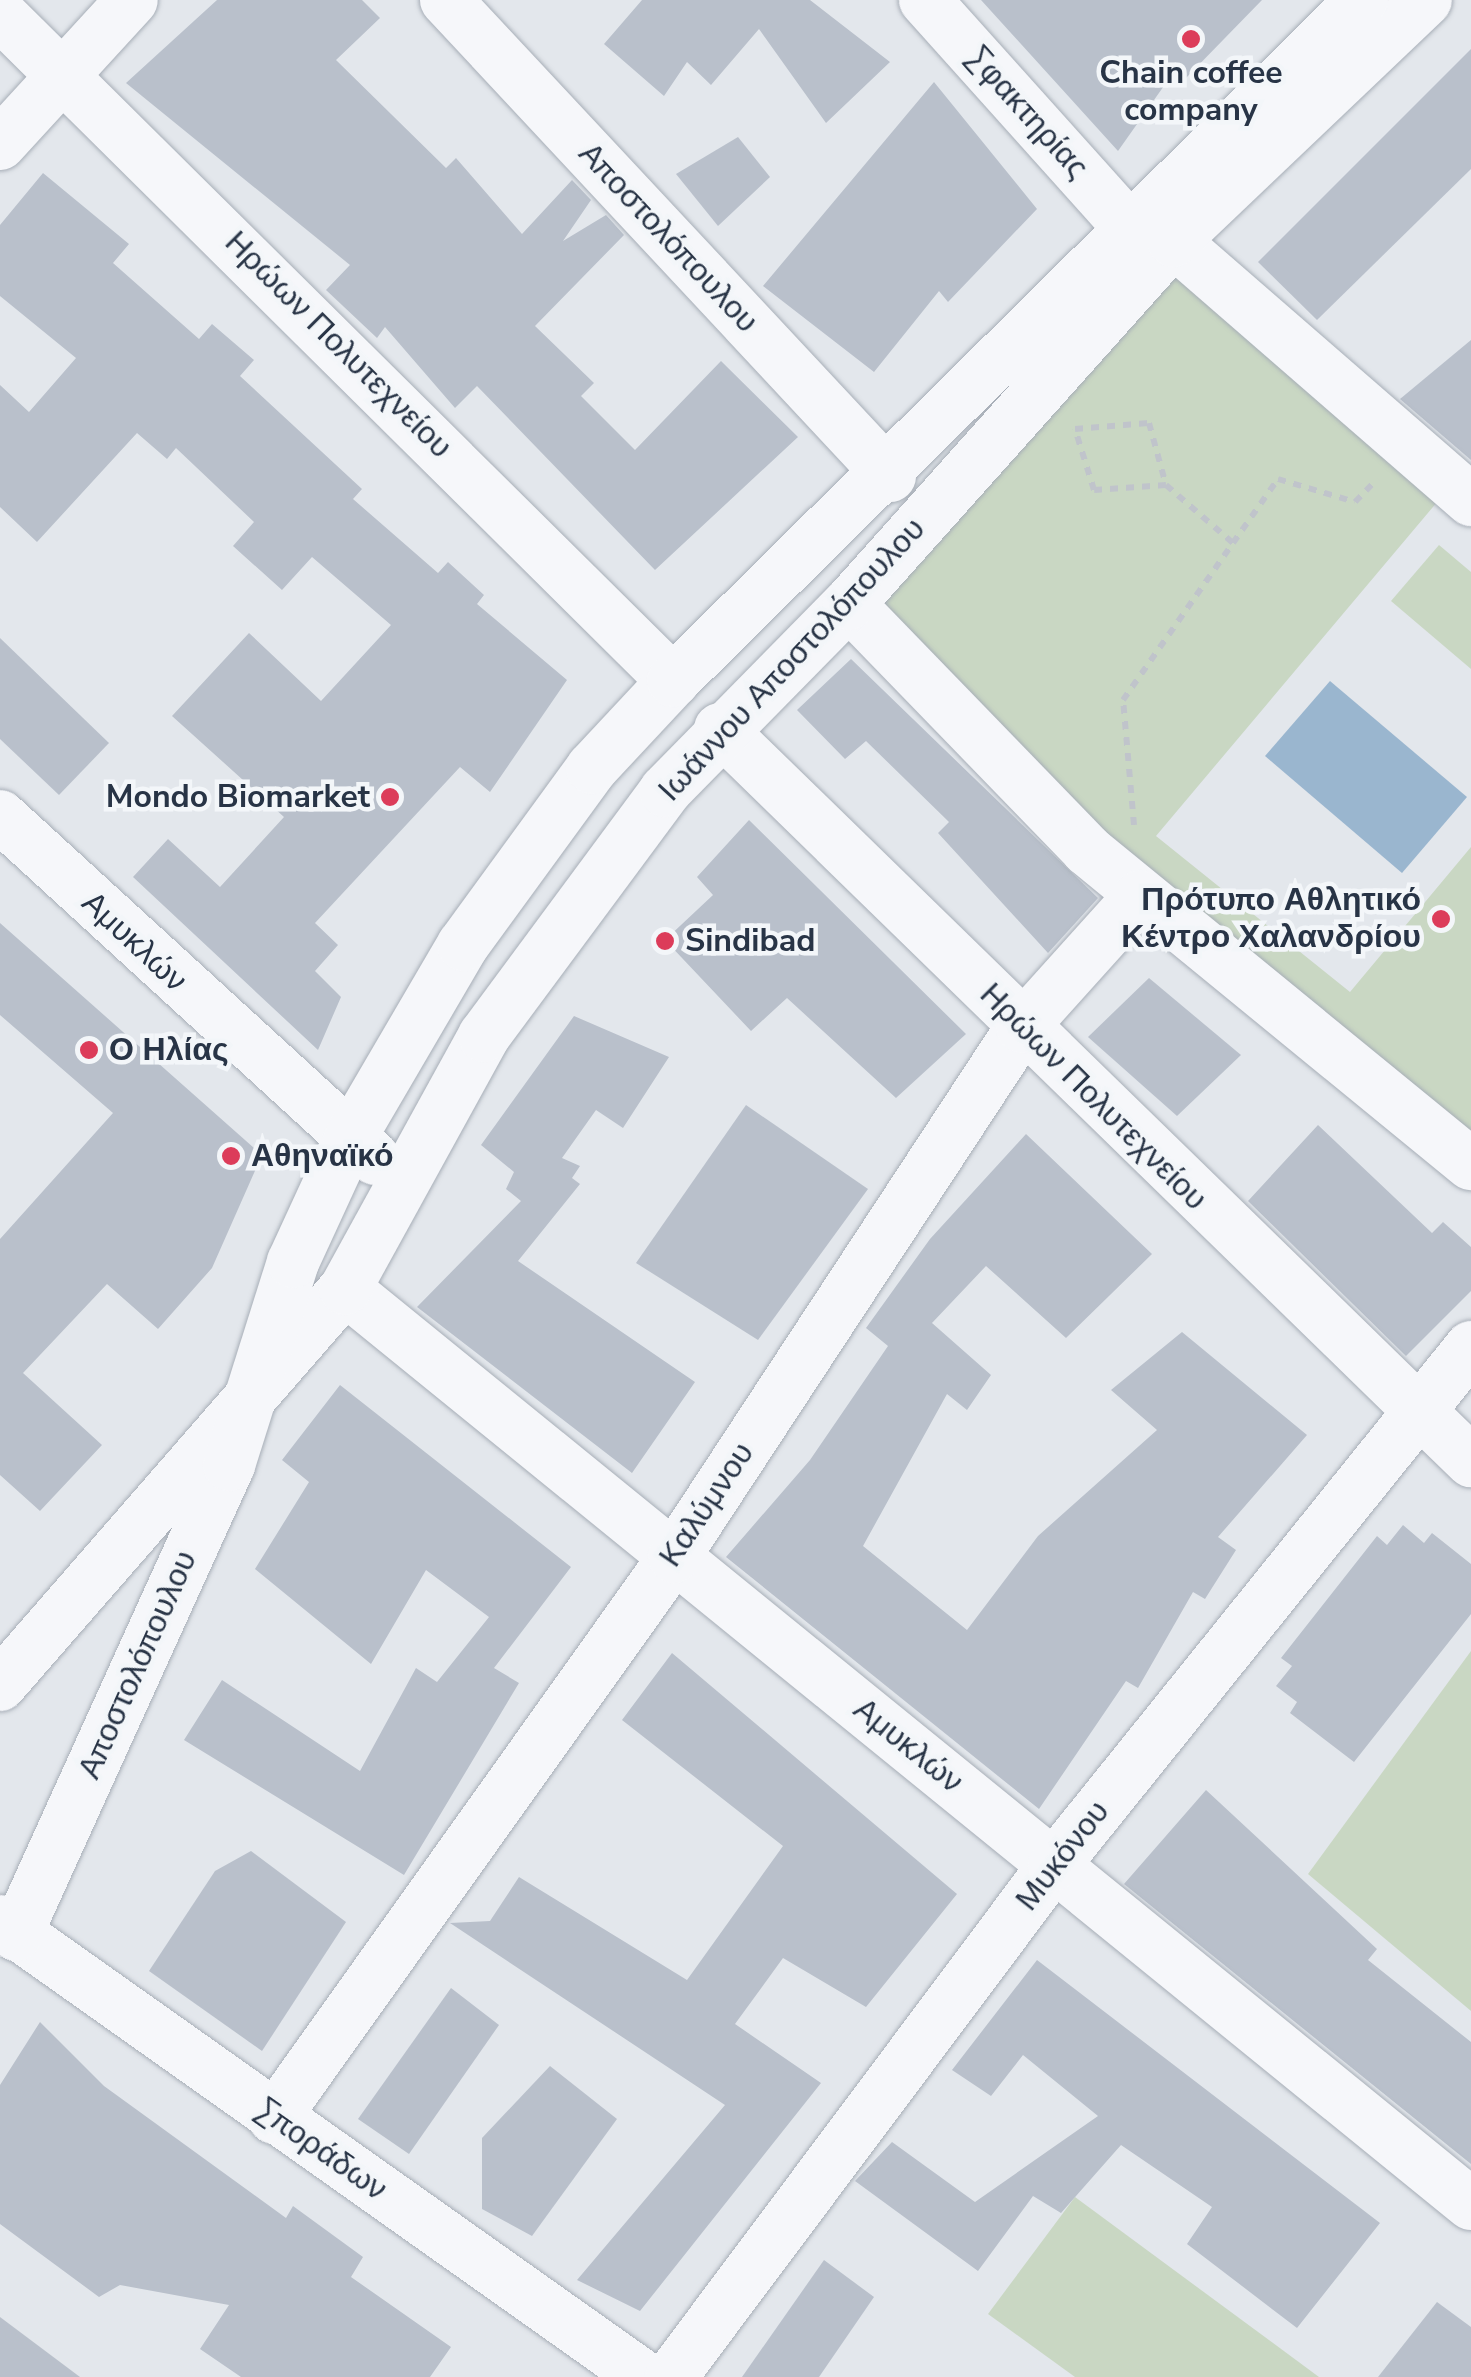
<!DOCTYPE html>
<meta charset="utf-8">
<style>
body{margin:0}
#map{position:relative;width:1471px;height:2377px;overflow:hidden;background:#e3e7ec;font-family:"Nunito Sans",sans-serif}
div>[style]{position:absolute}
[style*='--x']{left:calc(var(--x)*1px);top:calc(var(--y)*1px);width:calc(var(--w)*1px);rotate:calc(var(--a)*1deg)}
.green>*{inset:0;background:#c9d7c3}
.water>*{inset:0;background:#9ab6cf}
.building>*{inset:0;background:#b9c0cb}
.path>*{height:6px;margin-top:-3px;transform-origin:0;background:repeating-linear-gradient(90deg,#c0c4cb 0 8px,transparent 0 16px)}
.roads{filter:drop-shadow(0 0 2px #a7aeb7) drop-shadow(0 0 2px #a7aeb7)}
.minor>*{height:52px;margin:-26px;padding:0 26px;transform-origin:26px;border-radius:26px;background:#f6f7fa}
.dots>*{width:28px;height:28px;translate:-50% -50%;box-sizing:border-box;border:5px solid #f3f6f9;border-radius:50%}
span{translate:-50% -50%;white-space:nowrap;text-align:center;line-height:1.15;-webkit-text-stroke:9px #f3f6f9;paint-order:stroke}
.poi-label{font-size:32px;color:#283446;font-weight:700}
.right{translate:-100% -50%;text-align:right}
.left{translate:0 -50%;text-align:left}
.street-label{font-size:32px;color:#283446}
</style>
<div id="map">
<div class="green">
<div style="clip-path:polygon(1173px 241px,1454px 482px,1156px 836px,1350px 992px,1471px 847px,1471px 1164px,849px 604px)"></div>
<div style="clip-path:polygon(1439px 545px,1471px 572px,1471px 669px,1391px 601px)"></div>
<div style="clip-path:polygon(1471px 1651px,1471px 2011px,1308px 1874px)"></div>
<div style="clip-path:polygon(1075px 2197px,1319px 2377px,1075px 2377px,988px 2314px)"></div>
</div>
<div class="water">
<div style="clip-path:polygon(1330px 681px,1467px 797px,1402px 873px,1265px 756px)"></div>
</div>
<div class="building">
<div style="clip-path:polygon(217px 0,362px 0,380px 18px,336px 60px,446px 168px,456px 158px,522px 234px,572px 180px,591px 200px,563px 241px,606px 215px,624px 235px,535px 326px,594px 383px,581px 396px,635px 450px,721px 361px,798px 437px,655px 570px,477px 386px,455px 408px,385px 327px,377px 338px,326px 290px,350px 265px,126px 83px)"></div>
<div style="clip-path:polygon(642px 0,810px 0,890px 62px,826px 123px,759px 29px,711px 85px,687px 62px,664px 96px,604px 44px)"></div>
<div style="clip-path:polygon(981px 0,1262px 0,1186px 78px,1178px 66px,1118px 151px)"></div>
<div style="clip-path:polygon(1471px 49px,1471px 169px,1317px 320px,1258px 262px)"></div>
<div style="clip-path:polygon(934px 82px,1037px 209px,948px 302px,939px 291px,874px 372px,763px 286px)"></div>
<div style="clip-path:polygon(738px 137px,770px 177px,718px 226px,676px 174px)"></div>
<div style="clip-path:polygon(43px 173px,129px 244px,113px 263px,199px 339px,212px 324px,254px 360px,240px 376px,362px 489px,353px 499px,438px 573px,448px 562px,484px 595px,477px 604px,567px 680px,490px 792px,460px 767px,315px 923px,338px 945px,315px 971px,341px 997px,318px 1050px,133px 877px,168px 839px,220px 887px,284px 817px,172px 716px,249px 633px,321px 701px,391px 625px,312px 557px,282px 590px,233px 546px,254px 522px,176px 448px,167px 459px,137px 433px,37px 542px,0 507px,0 385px,29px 412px,76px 358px,0 296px,0 225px)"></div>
<div style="clip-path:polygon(1471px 340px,1471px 460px,1400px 399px)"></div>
<div style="clip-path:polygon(0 638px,109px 743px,59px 795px,0 739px)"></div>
<div style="clip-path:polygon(851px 659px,1098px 898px,1048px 953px,938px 833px,949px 822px,866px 741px,845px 759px,797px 710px)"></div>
<div style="clip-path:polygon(749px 820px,966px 1034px,896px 1098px,787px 998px,751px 1031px,665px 940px,713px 895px,697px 877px)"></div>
<div style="clip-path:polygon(0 923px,262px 1155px,212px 1268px,158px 1329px,107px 1284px,23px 1373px,102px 1445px,40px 1511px,0 1475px,0 1239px,113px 1113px,0 1015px)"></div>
<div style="clip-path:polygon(1149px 978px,1241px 1055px,1177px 1116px,1088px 1037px)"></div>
<div style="clip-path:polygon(574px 1016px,669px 1057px,623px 1128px,596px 1110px,562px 1158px,580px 1166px,572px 1178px,580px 1184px,518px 1261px,695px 1382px,632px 1473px,417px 1307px,521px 1201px,506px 1189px,514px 1172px,481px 1145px)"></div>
<div style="clip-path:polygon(746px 1105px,868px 1189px,758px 1340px,636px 1263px)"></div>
<div style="clip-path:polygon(1318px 1125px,1432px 1233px,1443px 1222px,1471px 1247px,1471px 1291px,1406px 1356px,1248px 1201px)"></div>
<div style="clip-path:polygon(1026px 1134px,1152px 1254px,1066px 1338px,986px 1266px,932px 1323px,991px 1375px,967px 1410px,947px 1394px,863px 1546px,967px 1630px,1038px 1536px,1157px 1430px,1111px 1390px,1182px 1332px,1307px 1435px,1218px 1537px,1236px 1550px,1205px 1599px,1193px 1592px,1138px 1688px,1126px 1681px,1039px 1809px,726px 1557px,810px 1460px,888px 1346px,866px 1328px,930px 1239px)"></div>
<div style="clip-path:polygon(340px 1385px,571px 1567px,494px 1668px,519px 1683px,404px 1875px,184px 1740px,222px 1680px,360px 1771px,416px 1668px,437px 1682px,489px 1617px,426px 1570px,371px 1664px,255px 1569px,309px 1482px,282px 1460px)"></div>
<div style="clip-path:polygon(1403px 1525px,1424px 1543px,1432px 1533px,1471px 1564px,1471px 1614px,1354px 1762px,1290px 1713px,1297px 1702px,1276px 1686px,1292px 1666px,1281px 1658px,1377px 1536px,1387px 1545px)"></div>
<div style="clip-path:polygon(672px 1653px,957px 1894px,866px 2007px,783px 1958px,735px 2024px,821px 2083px,640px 2311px,577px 2280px,725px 2105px,450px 1923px,490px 1921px,519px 1877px,687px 1980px,783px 1846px,622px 1720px)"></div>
<div style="clip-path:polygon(1206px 1790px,1377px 1949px,1368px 1960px,1471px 2042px,1471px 2164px,1124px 1884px)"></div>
<div style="clip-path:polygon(251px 1851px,346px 1922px,262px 2051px,149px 1971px,215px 1871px)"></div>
<div style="clip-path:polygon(1037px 1960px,1380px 2223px,1297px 2328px,1187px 2244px,1212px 2207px,1121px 2145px,1061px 2213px,1033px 2196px,978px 2271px,855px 2181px,892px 2142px,975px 2202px,1098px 2116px,1023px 2055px,991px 2096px,952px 2070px)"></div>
<div style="clip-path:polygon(451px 1988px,499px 2025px,409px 2154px,358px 2119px)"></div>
<div style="clip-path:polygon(40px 2022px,104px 2086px,286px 2218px,293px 2206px,363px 2257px,351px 2277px,451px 2347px,430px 2377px,241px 2377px,200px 2349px,229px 2305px,120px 2285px,99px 2297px,0 2224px,0 2085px)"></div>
<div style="clip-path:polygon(550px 2066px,617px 2119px,532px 2236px,482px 2209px,482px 2138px)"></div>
<div style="clip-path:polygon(824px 2260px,874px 2297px,819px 2377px,742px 2377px)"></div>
<div style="clip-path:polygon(1437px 2302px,1471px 2327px,1471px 2377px,1378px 2377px)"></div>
<div style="clip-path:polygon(0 2317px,80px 2377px,0 2377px)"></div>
</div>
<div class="path">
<div style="--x:1166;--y:485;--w:72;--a:176"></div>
<div style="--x:1094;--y:490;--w:64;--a:-107.3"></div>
<div style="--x:1075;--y:429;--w:74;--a:-4.6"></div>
<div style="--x:1149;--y:423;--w:64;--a:74.7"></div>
<div style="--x:1166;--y:485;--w:89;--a:40.9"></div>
<div style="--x:1134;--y:825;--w:125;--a:-95"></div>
<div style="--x:1123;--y:700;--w:192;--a:-55"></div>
<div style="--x:1233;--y:543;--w:78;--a:-54.9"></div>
<div style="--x:1278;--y:479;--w:80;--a:16.6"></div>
<div style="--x:1355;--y:502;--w:32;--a:-46"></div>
</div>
<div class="roads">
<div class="minor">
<div style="--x:446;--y:0;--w:651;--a:46.99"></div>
<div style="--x:925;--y:0;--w:305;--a:48.1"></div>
<div style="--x:0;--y:14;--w:948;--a:44.74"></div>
<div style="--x:0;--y:144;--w:195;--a:-47.5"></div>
<div style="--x:1173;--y:241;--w:395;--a:41"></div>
<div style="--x:849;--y:604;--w:342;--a:45.9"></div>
<div style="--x:1087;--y:850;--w:496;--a:39.3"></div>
<div style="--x:720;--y:729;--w:1049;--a:44.27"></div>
<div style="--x:0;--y:816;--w:508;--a:42.45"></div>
<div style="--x:345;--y:1289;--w:1451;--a:39.1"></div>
<div style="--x:0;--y:1685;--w:525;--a:-48.94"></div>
<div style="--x:345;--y:1289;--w:289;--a:-61.2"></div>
<div style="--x:484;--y:1036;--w:305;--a:-53.5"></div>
<div style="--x:665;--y:791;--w:262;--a:-45.5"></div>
<div style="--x:849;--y:604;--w:487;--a:-48.2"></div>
<div style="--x:1173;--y:241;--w:349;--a:-43.6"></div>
<div style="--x:0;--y:1921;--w:789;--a:35.3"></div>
<div style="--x:16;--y:1935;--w:516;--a:-65.62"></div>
<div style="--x:229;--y:1465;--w:213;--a:-72.5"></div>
<div style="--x:293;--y:1262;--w:134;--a:-65.3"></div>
<div style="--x:349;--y:1140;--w:226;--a:-59.7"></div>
<div style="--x:463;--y:945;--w:219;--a:-53.9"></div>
<div style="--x:592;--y:768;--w:119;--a:-47"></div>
<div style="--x:673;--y:681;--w:969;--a:-44.67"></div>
<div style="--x:274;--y:2118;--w:689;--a:-54.51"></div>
<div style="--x:674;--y:1557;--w:634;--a:-56.71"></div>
<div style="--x:1022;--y:1027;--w:176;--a:-48"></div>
<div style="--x:671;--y:2377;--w:639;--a:-53.2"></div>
<div style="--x:1054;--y:1865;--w:665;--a:-51.17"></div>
</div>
</div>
<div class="dots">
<div style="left:1191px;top:39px;background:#dc3c5a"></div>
<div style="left:390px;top:797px;background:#dc3c5a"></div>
<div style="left:1441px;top:919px;background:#dc3c5a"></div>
<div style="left:665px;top:941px;background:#dc3c5a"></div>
<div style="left:89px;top:1050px;background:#dc3c5a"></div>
<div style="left:231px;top:1156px;background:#dc3c5a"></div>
</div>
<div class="poi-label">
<span style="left:1191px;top:92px">Chain coffee<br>company</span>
<span class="right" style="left:370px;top:797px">Mondo Biomarket</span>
<span class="right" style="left:1421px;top:919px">Πρότυπο Αθλητικό<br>Κέντρο Χαλανδρίου</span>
<span class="left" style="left:685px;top:941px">Sindibad</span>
<span class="left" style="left:109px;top:1050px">Ο Ηλίας</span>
<span class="left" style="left:251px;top:1156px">Αθηναϊκό</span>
</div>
<div class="street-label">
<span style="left:1027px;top:113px;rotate:48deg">Σφακτηρίας</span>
<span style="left:668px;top:238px;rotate:47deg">Αποστολόπουλου</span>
<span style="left:338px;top:345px;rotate:45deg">Ηρώων Πολυτεχνείου</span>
<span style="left:792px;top:660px;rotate:-47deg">Ιωάννου Αποστολόπουλου</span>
<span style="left:134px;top:942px;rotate:43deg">Αμυκλών</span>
<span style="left:1093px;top:1097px;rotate:45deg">Ηρώων Πολυτεχνείου</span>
<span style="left:707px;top:1505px;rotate:-56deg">Καλύμνου</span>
<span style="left:138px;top:1665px;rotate:-66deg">Αποστολόπουλου</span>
<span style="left:908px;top:1746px;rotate:39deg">Αμυκλών</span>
<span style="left:1063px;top:1856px;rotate:-52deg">Μυκόνου</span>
<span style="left:321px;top:2150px;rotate:35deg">Σποράδων</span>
</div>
</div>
